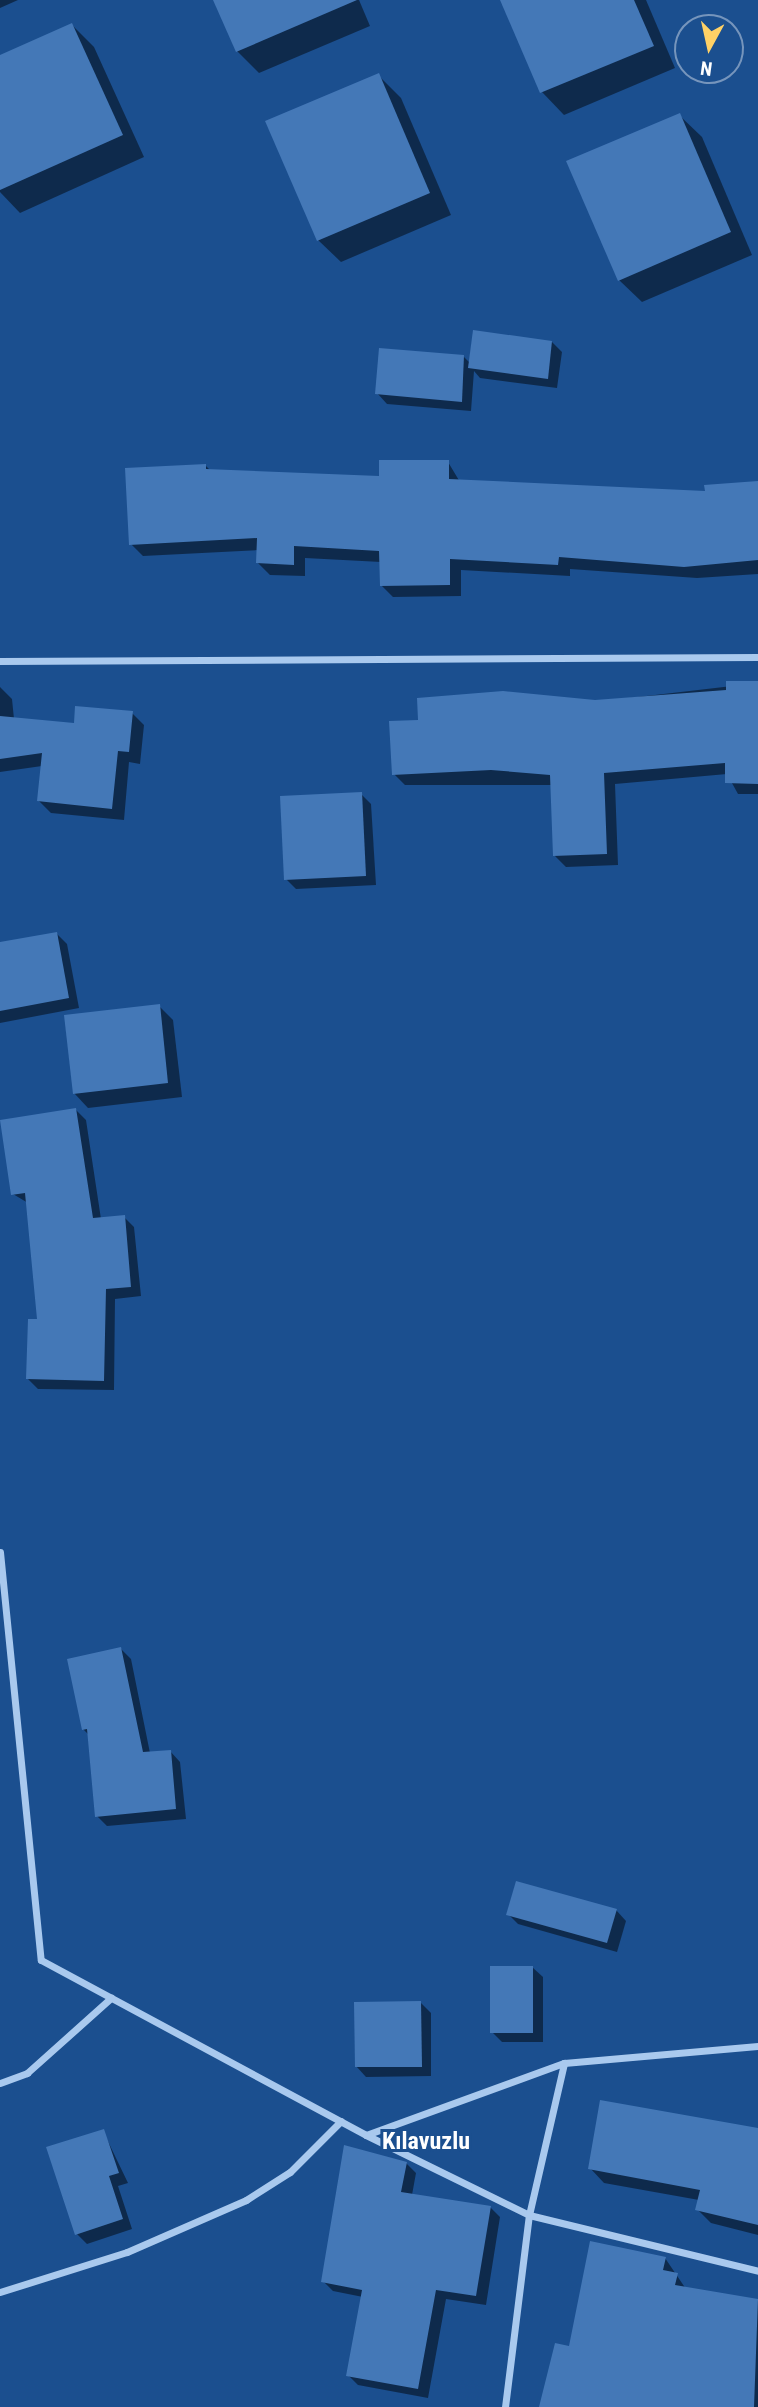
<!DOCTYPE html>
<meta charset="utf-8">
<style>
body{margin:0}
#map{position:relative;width:758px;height:2407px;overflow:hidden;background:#1b4f8f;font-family:"Roboto Condensed",sans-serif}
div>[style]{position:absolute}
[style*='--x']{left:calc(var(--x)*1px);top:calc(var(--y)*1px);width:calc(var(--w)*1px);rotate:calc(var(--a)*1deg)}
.shadow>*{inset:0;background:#0007}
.building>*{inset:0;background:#4478b7}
.street>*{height:7px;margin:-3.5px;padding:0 3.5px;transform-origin:3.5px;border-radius:3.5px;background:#a9c9ee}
span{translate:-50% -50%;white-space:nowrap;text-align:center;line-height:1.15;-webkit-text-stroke:6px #1b4f8f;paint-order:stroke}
.quarter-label{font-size:24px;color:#fff;font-weight:700}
.north{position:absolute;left:674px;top:14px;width:70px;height:70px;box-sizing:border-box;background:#1b4f8f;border:2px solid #7695bc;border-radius:50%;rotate:188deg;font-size:19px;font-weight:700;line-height:28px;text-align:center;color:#fff}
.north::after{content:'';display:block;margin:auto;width:24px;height:32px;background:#ffd166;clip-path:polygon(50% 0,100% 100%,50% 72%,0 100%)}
</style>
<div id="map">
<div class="shadow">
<div style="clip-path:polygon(0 0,18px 0,0 8px)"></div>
<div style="clip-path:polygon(215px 0,359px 0,370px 26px,259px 73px,237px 51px)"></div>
<div style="clip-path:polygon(502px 0,646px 0,675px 68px,564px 115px,542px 92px)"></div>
<div style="clip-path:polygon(72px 25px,94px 47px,144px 157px,20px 213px,0 192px,0 57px)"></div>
<div style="clip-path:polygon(378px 75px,401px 98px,451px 215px,341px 262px,318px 240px)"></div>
<div style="clip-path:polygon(679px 115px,702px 137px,752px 255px,642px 302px,619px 280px)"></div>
<div style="clip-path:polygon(552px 342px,562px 352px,557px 388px,480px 378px,474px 371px,471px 411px,387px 404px,377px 393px,464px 357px,470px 363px)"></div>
<div style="clip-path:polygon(448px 462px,460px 482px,707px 493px,758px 482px,758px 574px,697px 578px,570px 569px,570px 576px,461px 570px,461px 596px,393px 597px,381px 585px,381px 562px,305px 558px,305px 576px,270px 575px,258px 563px,259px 550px,143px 556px,131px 544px,205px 465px,211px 471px,381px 478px)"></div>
<div style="clip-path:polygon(758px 683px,758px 794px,738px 794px,727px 774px,615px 784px,618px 865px,566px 867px,555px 856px,552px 785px,405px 785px,394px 774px,595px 702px)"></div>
<div style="clip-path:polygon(0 687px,12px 699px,14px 719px,75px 725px,132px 713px,144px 725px,140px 764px,129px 762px,124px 820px,51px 813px,39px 801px,42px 766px,0 772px)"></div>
<div style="clip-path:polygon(361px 794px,371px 804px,376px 885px,296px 889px,286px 879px)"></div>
<div style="clip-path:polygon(57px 934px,67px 944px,79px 1008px,0 1023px,0 944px)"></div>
<div style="clip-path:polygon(159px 1006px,173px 1020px,182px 1097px,88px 1108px,74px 1093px)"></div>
<div style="clip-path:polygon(76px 1110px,86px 1120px,101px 1219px,124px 1217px,134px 1227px,141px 1296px,115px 1299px,114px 1390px,38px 1389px,28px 1379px,39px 1321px,28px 1203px,13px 1194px)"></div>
<div style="clip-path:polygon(121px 1649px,131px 1659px,150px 1753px,170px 1751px,180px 1762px,186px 1819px,107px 1826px,97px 1816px,89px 1735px,83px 1729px)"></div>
<div style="clip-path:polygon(616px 1910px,626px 1921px,617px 1952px,518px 1924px,508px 1914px)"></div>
<div style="clip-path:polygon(532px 1967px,543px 1977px,543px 2042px,502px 2042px,492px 2032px)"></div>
<div style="clip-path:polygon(421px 2003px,431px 2013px,431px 2076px,366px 2077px,356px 2066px)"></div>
<div style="clip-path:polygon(103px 2131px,128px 2183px,118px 2186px,132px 2229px,87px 2244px,77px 2234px)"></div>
<div style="clip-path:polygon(758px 2133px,758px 2235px,711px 2223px,697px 2209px,699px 2200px,604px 2183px,590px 2168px)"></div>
<div style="clip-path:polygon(406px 2163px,416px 2173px,412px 2195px,490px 2207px,500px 2217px,486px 2305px,446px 2299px,428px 2398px,358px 2385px,348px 2375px,363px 2297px,333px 2291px,323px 2281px)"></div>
<div style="clip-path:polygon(665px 2258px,686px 2289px,758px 2301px,758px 2407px,541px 2407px,570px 2348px)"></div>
</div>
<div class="building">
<div style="clip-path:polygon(213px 0,357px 0,236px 52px)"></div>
<div style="clip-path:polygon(500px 0,634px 0,654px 46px,540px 93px)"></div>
<div style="clip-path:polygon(72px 23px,123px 135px,0 190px,0 55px)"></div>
<div style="clip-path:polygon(379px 73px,430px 193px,317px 241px,265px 121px)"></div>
<div style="clip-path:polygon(680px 113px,731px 232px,618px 281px,566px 161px)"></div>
<div style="clip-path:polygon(473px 330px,552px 341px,548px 379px,468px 368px)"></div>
<div style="clip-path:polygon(379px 348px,464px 355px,462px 402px,375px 394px)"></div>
<div style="clip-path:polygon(379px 460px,449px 460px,449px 479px,705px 491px,704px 485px,758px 481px,758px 560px,684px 567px,559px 557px,558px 565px,450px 559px,450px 585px,380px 586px,379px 551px,294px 546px,294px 565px,256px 563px,257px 538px,129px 545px,125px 468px,206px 464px,206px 469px,379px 476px)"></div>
<div style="clip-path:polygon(726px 681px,758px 681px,758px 784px,725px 783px,725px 763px,604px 773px,607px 854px,553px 856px,550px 775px,491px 770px,392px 775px,389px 721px,418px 720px,417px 698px,503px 691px,595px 700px,726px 690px)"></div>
<div style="clip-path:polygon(75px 706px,133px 711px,129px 752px,118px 751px,112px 809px,37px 801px,42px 753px,0 759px,0 716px,74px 723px)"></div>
<div style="clip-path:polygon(362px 792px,366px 876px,284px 880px,280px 796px)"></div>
<div style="clip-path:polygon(57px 932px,69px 998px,0 1011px,0 942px)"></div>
<div style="clip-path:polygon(160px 1004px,168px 1083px,73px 1094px,64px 1015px)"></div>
<div style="clip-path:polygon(76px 1108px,93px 1218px,125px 1215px,131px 1287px,106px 1289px,104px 1381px,26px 1379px,28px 1319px,37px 1319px,25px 1193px,11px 1195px,0 1120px)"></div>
<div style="clip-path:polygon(121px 1647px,143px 1752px,171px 1750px,176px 1809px,95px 1817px,87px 1729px,82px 1730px,67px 1659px)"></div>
<div style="clip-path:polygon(516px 1881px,617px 1909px,607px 1943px,506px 1915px)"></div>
<div style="clip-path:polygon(490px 1966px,533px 1966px,533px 2033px,490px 2033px)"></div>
<div style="clip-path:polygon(421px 2001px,422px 2067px,355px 2067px,354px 2002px)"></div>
<div style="clip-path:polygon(600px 2100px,758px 2128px,758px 2225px,695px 2210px,700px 2190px,588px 2169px)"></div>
<div style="clip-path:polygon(104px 2129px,119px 2173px,109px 2176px,123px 2219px,75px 2235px,46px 2147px)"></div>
<div style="clip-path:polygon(344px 2145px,407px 2162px,401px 2192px,491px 2206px,476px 2296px,436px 2290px,418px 2389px,346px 2376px,362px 2290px,321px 2282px)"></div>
<div style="clip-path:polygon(590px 2241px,666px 2257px,663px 2270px,678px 2273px,675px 2285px,758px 2299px,754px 2407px,539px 2407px,555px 2343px,569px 2346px)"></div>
</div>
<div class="street">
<div style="--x:0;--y:661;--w:758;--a:-0.3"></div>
<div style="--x:0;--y:1552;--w:410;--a:84.3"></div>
<div style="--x:41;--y:1960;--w:369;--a:28.3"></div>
<div style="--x:366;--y:2135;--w:211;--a:-20"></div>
<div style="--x:564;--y:2063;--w:195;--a:-5"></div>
<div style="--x:0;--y:2083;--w:29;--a:-20"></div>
<div style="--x:27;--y:2073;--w:113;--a:-41.8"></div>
<div style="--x:366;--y:2135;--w:182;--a:26.1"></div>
<div style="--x:529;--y:2215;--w:236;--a:13.7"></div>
<div style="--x:0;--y:2292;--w:133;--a:-17.5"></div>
<div style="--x:127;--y:2252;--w:130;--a:-23.6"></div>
<div style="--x:246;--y:2200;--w:52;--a:-32.5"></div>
<div style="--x:290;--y:2172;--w:72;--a:-45"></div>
<div style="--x:505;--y:2407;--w:193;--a:-82.9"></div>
<div style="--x:529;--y:2215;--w:156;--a:-77"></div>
</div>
<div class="quarter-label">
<span style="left:426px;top:2142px">Kılavuzlu</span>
</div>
<div class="north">N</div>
</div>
